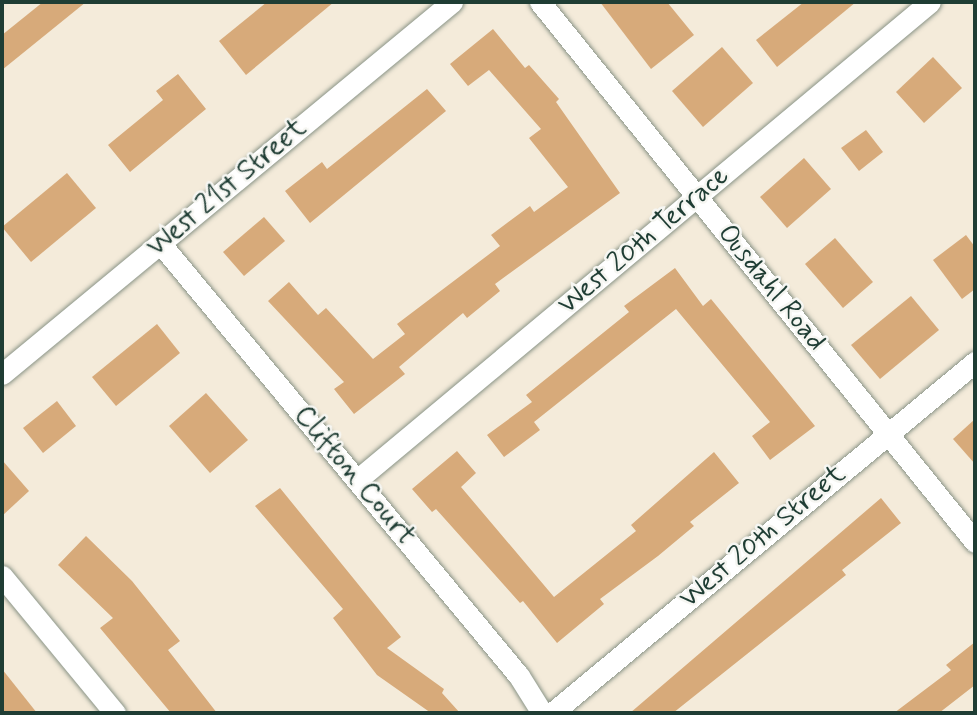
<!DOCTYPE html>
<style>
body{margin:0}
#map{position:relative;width:977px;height:715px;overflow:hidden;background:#f4ebda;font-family:Mynerve,sans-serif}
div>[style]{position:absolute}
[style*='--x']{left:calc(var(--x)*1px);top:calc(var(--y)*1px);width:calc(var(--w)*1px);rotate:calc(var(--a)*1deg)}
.building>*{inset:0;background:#d7aa7a}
.roads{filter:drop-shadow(0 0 2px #8a9487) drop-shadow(0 0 2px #8a9487)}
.minor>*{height:21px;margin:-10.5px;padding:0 10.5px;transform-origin:10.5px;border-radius:10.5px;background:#fff}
span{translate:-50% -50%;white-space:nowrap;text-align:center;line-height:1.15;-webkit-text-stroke:5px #f6f6f2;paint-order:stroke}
.street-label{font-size:28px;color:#1f3d34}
.frame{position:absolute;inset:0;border:4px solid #1f3d34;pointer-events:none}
</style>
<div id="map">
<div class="building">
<div style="clip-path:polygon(43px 2px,86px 2px,2px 70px,2px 35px)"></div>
<div style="clip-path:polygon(267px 2px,334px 2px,246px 75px,219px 41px)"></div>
<div style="clip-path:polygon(600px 2px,667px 2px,694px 35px,651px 69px)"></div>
<div style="clip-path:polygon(804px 2px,856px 2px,777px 67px,756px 40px)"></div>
<div style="clip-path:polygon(493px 29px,525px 68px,529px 65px,559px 99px,556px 102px,620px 193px,495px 284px,500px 291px,467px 318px,463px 313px,399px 367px,405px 374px,354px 414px,334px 389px,344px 382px,268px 301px,289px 282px,318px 315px,326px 308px,373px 359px,405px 334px,397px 324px,500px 246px,491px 235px,530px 206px,534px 212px,568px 187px,529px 138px,541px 129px,489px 70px,468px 86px,450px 64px)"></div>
<div style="clip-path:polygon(722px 47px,753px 83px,703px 127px,672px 91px)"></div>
<div style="clip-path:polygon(933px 57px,962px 88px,924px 123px,896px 92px)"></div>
<div style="clip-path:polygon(178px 74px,206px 109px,130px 172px,108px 145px,163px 100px,156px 91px)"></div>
<div style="clip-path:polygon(427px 89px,446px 111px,310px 223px,285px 191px,322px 162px,327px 169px)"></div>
<div style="clip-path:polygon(866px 130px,883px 152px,859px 171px,841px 148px)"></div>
<div style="clip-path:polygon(804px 158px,831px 189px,787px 228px,760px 197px)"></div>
<div style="clip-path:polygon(67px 173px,96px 208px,31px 262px,2px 227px)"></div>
<div style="clip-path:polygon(264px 217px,285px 241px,244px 276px,223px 252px)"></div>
<div style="clip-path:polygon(966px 235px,975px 247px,975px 289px,962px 299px,933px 260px)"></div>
<div style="clip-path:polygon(835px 238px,873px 282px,843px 308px,805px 264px)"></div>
<div style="clip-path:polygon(675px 268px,703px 306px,711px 299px,815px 426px,770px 460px,752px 436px,770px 422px,676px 309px,534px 422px,540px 430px,504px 457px,487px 435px,532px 402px,526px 395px,629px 312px,624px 306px)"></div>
<div style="clip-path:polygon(911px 296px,939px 330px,880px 379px,851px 345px)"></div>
<div style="clip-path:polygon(157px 324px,180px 353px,116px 406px,92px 377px)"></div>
<div style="clip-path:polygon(206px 393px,248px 440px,210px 473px,169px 426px)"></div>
<div style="clip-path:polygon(57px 401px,76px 426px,43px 453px,23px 428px)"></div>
<div style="clip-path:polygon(975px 419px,975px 464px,953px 439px)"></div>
<div style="clip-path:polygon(457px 451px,476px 473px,461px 487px,554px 597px,636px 531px,631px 525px,714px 452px,739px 483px,690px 522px,694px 526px,658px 556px,600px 599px,604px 604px,557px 643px,523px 601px,520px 603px,436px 509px,432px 512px,412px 489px)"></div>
<div style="clip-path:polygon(2px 460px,29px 491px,2px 516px)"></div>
<div style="clip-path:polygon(280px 488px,401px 637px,387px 648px,444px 689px,442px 693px,460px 713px,431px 713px,377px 675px,333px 618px,343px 609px,255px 506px)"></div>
<div style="clip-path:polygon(881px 498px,901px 523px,842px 570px,846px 575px,673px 713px,630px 713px)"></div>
<div style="clip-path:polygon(86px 536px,132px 581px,180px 641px,168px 650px,217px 713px,171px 713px,100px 628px,113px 618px,58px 565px)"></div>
<div style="clip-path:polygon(975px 642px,975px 685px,939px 713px,894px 713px,951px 670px,946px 665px)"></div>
<div style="clip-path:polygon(2px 669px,37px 713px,2px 713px)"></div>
</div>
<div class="roads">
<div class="minor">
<div style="--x:540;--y:2;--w:693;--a:51.15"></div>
<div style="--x:160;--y:243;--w:562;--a:50.34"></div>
<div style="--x:519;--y:676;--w:44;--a:58.1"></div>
<div style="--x:2;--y:374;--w:584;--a:-39.58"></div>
<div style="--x:357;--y:480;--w:746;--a:-39.84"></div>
<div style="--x:2;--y:576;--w:178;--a:50.5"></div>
<div style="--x:552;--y:713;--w:550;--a:-39.69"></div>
</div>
</div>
<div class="street-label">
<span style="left:227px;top:188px;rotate:-40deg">West 21st Street</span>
<span style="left:644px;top:241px;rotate:-40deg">West 20th Terrace</span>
<span style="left:771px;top:288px;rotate:51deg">Ousdahl Road</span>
<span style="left:354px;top:476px;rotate:50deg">Clifton Court</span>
<span style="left:763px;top:537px;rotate:-40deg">West 20th Street</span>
</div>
<div class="frame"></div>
</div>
